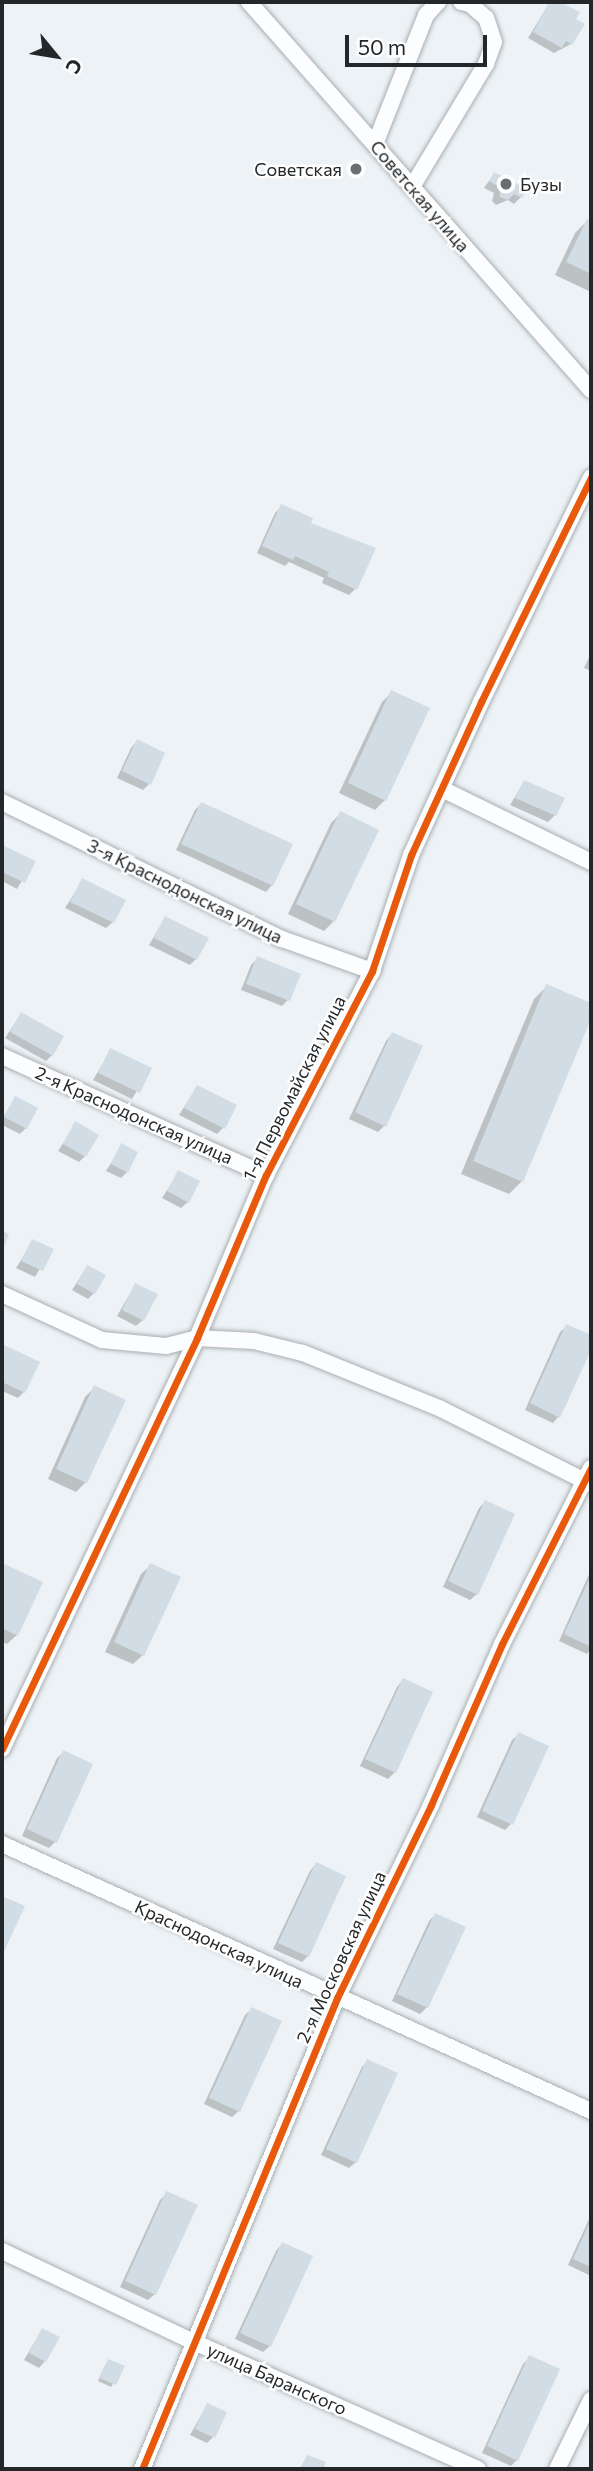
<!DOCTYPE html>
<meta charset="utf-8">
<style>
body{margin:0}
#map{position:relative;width:593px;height:2471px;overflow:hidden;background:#ecf2f6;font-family:Commissioner,sans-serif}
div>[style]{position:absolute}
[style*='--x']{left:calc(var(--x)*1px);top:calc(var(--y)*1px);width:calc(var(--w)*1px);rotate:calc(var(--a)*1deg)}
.shadow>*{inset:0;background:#0003}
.building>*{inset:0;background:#d1dce4}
.roads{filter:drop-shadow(0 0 2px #aaaeb1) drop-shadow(0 0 2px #aaaeb1)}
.minor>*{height:16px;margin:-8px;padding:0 8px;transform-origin:8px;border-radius:8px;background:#fcfdfe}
.cycleway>*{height:7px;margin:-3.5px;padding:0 3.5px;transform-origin:3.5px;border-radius:3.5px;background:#e8590c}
.dots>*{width:19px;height:19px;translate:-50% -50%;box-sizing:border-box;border:4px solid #fefefe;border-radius:50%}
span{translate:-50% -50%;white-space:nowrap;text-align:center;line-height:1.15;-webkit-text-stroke:5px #fefefe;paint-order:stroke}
.poi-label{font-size:18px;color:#24272a}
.right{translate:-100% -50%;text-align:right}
.left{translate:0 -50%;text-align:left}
.street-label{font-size:18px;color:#24272a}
.frame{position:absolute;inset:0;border:4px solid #24272a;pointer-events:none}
.north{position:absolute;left:21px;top:21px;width:70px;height:70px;-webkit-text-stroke:5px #fefefe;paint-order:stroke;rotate:120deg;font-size:19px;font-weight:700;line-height:28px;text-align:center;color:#24272a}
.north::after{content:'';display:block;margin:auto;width:24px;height:32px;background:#24272a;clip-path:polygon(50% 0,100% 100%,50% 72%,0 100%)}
.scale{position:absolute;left:345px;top:35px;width:142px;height:32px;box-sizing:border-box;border:4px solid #24272a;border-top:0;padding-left:9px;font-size:21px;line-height:24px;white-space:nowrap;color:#24272a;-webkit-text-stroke:5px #fefefe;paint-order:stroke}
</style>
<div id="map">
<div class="shadow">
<div style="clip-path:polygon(550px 2px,557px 2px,577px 13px,571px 44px,554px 53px,528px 38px)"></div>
<div style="clip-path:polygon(494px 174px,521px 197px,514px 204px,508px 200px,496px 205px,492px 201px,494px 193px,484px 188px)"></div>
<div style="clip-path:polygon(587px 221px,591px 223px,591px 292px,555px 275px,575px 233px)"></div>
<div style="clip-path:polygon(282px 506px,308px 524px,355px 589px,349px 595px,322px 583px,324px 578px,289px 562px,285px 566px,257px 553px,275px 513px)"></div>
<div style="clip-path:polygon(591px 653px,591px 671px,584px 668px)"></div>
<div style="clip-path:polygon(392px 692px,385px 800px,375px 810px,339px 793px,382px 702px)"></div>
<div style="clip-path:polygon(137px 741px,149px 784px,143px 790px,117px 778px,131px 748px)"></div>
<div style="clip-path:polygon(524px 782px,555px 815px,548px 822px,510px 805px)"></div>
<div style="clip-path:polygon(201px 804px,272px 885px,266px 892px,176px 850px,195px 810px)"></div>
<div style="clip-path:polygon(341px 813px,334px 921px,324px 931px,288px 914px,331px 823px)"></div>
<div style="clip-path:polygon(2px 847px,33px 862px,17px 889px,2px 881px)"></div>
<div style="clip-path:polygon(83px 880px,113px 922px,106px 928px,65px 908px)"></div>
<div style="clip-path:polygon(165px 918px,196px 959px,190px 965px,149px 945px)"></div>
<div style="clip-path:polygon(258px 958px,288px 1000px,282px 1006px,241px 990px,251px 965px)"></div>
<div style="clip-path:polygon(547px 986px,591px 1005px,591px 1014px,522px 1181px,509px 1194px,461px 1174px,534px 999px)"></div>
<div style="clip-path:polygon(21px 1014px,52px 1055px,46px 1061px,5px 1038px)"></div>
<div style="clip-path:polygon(392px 1034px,384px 1126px,378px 1132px,349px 1119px,386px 1041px)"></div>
<div style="clip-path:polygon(111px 1050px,150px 1069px,132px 1099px,93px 1080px)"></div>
<div style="clip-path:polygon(197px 1087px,223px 1128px,217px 1134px,179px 1115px)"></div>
<div style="clip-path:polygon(15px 1099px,26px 1128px,20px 1134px,2px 1125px,2px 1119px)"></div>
<div style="clip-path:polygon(76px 1124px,85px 1156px,79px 1162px,58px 1151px)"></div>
<div style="clip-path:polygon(122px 1146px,127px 1172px,121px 1178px,106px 1171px)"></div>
<div style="clip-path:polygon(179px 1172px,188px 1202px,181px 1208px,162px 1198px)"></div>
<div style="clip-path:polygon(33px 1241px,51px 1250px,35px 1277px,16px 1268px)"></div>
<div style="clip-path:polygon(87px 1267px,94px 1293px,88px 1299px,72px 1290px)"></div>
<div style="clip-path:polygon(135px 1285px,143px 1320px,136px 1326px,117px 1316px)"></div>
<div style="clip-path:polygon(567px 1326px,591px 1337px,591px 1346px,559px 1416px,553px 1423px,525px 1410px,560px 1332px)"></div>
<div style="clip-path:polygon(2px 1346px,38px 1362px,24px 1392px,18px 1398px,2px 1391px)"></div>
<div style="clip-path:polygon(95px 1387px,86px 1482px,76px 1492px,48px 1479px,85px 1397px)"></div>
<div style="clip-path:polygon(485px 1502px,477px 1594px,470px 1600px,443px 1587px,479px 1508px)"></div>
<div style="clip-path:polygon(2px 1565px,41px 1583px,17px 1635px,7px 1644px,2px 1642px)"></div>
<div style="clip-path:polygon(151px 1565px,143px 1655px,133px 1664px,105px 1652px,141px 1574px)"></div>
<div style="clip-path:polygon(591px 1570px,591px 1649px,587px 1654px,559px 1641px)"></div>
<div style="clip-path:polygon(403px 1680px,395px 1772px,388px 1779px,360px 1766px,397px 1687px)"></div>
<div style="clip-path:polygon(519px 1734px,511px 1824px,505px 1830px,477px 1817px,512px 1740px)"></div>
<div style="clip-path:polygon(64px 1752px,55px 1842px,49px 1848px,22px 1836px,57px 1758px)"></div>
<div style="clip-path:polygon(316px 1864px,308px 1956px,302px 1962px,273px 1949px,310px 1871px)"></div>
<div style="clip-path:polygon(435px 1915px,427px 2007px,420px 2014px,392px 2001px,429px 1921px)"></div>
<div style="clip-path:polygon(252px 2009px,239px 2111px,232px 2117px,204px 2104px,245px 2015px)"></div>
<div style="clip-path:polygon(368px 2061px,356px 2162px,349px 2168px,321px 2155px,362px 2067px)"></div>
<div style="clip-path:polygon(167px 2193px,155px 2294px,148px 2300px,120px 2287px,160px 2200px)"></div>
<div style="clip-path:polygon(591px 2215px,591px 2276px,568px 2265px)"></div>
<div style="clip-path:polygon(282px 2244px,270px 2346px,263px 2352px,235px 2339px,276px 2251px)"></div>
<div style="clip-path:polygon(42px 2330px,45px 2361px,39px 2368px,24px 2360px)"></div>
<div style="clip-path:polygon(530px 2357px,517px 2460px,511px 2466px,482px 2453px,523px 2364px)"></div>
<div style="clip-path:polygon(106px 2364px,122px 2367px,111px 2387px,98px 2381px)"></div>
<div style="clip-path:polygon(207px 2405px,213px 2437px,207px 2443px,190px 2435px)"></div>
</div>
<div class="building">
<div style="clip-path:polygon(549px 2px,560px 2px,580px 12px,576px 19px,585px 24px,572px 45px,566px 41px,562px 48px,533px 32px)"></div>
<div style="clip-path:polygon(494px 172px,527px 189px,522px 198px,514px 194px,508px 200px,500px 197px,499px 187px,489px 181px)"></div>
<div style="clip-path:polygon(587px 219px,591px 221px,591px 274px,566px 262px)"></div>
<div style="clip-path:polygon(281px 504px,313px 518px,311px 523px,376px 548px,357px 590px,327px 576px,329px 572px,295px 556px,293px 560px,262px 546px)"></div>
<div style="clip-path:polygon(391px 690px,430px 708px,386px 801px,348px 783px)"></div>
<div style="clip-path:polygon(137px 739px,165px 753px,151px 785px,122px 771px)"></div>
<div style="clip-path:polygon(524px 780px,565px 798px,556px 816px,515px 798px)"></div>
<div style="clip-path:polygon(201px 802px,293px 844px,273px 886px,181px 844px)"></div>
<div style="clip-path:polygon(340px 811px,379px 830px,335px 922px,296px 904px)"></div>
<div style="clip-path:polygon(2px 845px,36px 861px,25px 883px,2px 872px)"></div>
<div style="clip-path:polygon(82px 878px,126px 900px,114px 923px,70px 902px)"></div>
<div style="clip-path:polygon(165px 916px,209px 938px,197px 960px,154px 938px)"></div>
<div style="clip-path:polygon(257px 956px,301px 974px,290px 1001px,246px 984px)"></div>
<div style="clip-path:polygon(546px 984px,591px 1003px,591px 1019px,523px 1182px,473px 1161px)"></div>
<div style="clip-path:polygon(21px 1012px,64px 1036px,53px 1056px,10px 1032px)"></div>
<div style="clip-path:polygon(392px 1032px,423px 1046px,386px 1127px,355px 1112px)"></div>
<div style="clip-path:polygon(110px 1048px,152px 1068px,140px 1093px,98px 1073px)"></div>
<div style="clip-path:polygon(197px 1085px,237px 1105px,225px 1129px,184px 1108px)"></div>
<div style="clip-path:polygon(15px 1096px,38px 1108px,27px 1129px,4px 1117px)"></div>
<div style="clip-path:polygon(75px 1121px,99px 1135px,86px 1157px,63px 1144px)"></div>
<div style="clip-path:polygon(121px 1143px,138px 1152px,128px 1173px,111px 1164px)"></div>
<div style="clip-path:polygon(178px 1170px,200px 1181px,189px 1203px,167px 1191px)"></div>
<div style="clip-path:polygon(2px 1231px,9px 1234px,2px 1252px)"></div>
<div style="clip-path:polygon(32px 1239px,54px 1249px,43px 1271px,21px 1261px)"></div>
<div style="clip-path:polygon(87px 1265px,106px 1275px,95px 1294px,77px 1284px)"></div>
<div style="clip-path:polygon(135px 1283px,158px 1294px,144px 1321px,122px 1310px)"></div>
<div style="clip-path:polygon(566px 1324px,591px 1335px,591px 1350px,560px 1418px,530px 1403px)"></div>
<div style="clip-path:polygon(2px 1344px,40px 1362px,25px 1393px,2px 1382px)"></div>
<div style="clip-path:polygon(94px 1385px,126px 1400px,87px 1483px,56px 1469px)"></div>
<div style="clip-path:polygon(485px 1500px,515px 1514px,478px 1595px,448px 1581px)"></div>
<div style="clip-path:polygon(2px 1563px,43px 1582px,18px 1636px,2px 1628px)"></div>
<div style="clip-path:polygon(150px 1563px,181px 1577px,144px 1656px,114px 1642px)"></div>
<div style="clip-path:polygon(591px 1575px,591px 1647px,564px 1634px)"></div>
<div style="clip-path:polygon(403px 1678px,433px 1692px,396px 1773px,365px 1759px)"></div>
<div style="clip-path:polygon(518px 1732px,549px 1746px,513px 1825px,482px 1811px)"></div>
<div style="clip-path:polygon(63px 1750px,93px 1764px,57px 1843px,27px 1829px)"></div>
<div style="clip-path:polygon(316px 1862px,346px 1876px,309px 1957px,278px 1943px)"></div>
<div style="clip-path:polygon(2px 1896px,25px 1906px,2px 1956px)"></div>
<div style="clip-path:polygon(435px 1913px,466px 1927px,428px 2008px,397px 1994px)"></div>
<div style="clip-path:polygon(251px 2007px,282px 2021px,240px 2112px,209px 2098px)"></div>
<div style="clip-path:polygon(367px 2059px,398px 2073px,357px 2163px,326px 2149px)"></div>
<div style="clip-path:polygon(166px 2191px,198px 2205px,156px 2295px,125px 2281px)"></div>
<div style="clip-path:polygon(591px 2219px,591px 2267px,573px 2259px)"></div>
<div style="clip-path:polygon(282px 2242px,313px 2256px,271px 2347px,240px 2333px)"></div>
<div style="clip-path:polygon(42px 2328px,60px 2337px,46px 2362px,29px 2353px)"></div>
<div style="clip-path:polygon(529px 2355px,560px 2369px,518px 2461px,487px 2446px)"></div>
<div style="clip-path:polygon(108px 2359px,125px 2366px,116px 2385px,99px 2378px)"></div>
<div style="clip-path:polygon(207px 2403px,227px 2412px,215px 2438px,195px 2429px)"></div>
<div style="clip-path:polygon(307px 2455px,326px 2462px,323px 2469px,300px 2469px)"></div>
</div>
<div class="roads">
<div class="minor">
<div style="--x:249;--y:2;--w:517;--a:48.61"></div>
<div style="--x:375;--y:144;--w:139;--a:-68.4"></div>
<div style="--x:426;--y:15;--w:18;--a:-47"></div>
<div style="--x:412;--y:187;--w:144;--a:-59"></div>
<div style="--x:486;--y:64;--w:23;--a:-70"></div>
<div style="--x:494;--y:42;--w:25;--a:-108"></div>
<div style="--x:486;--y:18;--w:21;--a:-139"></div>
<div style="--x:470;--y:4;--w:9;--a:-167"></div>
<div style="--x:442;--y:789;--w:166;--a:26.1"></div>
<div style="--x:2;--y:802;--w:312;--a:26.1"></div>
<div style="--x:282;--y:939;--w:96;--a:19.6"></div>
<div style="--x:2;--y:1056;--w:290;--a:24.3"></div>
<div style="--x:2;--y:1294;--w:110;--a:24.7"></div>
<div style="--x:102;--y:1340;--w:64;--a:5.4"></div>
<div style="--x:166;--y:1346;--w:32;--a:-14"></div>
<div style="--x:197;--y:1338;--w:57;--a:3"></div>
<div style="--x:254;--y:1341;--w:50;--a:13.8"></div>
<div style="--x:303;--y:1353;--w:147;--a:22"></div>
<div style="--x:439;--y:1408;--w:170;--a:26.6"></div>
<div style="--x:2;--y:1749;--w:455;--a:-64.6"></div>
<div style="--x:197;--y:1338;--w:177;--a:-67.1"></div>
<div style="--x:266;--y:1175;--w:230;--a:-62.5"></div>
<div style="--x:372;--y:971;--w:122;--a:-71.4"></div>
<div style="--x:411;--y:855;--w:168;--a:-65.4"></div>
<div style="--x:481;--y:702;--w:250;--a:-63.9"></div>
<div style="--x:2;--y:1844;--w:647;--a:24.39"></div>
<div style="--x:2;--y:2251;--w:212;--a:25.4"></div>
<div style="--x:194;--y:2342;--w:311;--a:24.1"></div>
<div style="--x:142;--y:2469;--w:510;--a:-67.51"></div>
<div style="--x:337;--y:1998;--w:215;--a:-64"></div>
<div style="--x:431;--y:1805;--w:176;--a:-66.2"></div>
<div style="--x:502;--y:1644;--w:197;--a:-63.2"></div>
<div style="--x:557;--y:2469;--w:77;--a:-63.8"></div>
</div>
</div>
<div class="cycleway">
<div style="--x:2;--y:1749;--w:455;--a:-64.6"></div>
<div style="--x:197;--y:1338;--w:177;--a:-67.1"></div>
<div style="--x:266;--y:1175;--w:230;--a:-62.5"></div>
<div style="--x:372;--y:971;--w:122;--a:-71.4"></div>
<div style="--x:411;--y:855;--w:168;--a:-65.4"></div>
<div style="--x:481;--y:702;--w:250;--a:-63.9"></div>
<div style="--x:142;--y:2469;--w:510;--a:-67.51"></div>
<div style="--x:337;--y:1998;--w:215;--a:-64"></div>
<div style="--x:431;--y:1805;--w:176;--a:-66.2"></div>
<div style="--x:502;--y:1644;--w:197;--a:-63.2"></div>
</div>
<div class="dots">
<div style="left:356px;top:169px;background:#6a6e71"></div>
<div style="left:506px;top:184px;background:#6a6e71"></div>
</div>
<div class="poi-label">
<span class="right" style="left:342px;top:169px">Советская</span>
<span class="left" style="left:520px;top:184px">Бузы</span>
</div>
<div class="street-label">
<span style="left:420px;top:196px;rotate:49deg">Советская улица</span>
<span style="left:185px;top:891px;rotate:26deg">3-я Краснодонская улица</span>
<span style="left:294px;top:1088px;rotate:-63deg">1-я Первомайская улица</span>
<span style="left:134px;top:1115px;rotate:24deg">2-я Краснодонская улица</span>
<span style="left:219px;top:1944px;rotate:25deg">Краснодонская улица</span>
<span style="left:341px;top:1957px;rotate:-65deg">2-я Московская улица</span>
<span style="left:277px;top:2379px;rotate:24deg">улица Баранского</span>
</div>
<div class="frame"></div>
<div class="north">С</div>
<div class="scale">50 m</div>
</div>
